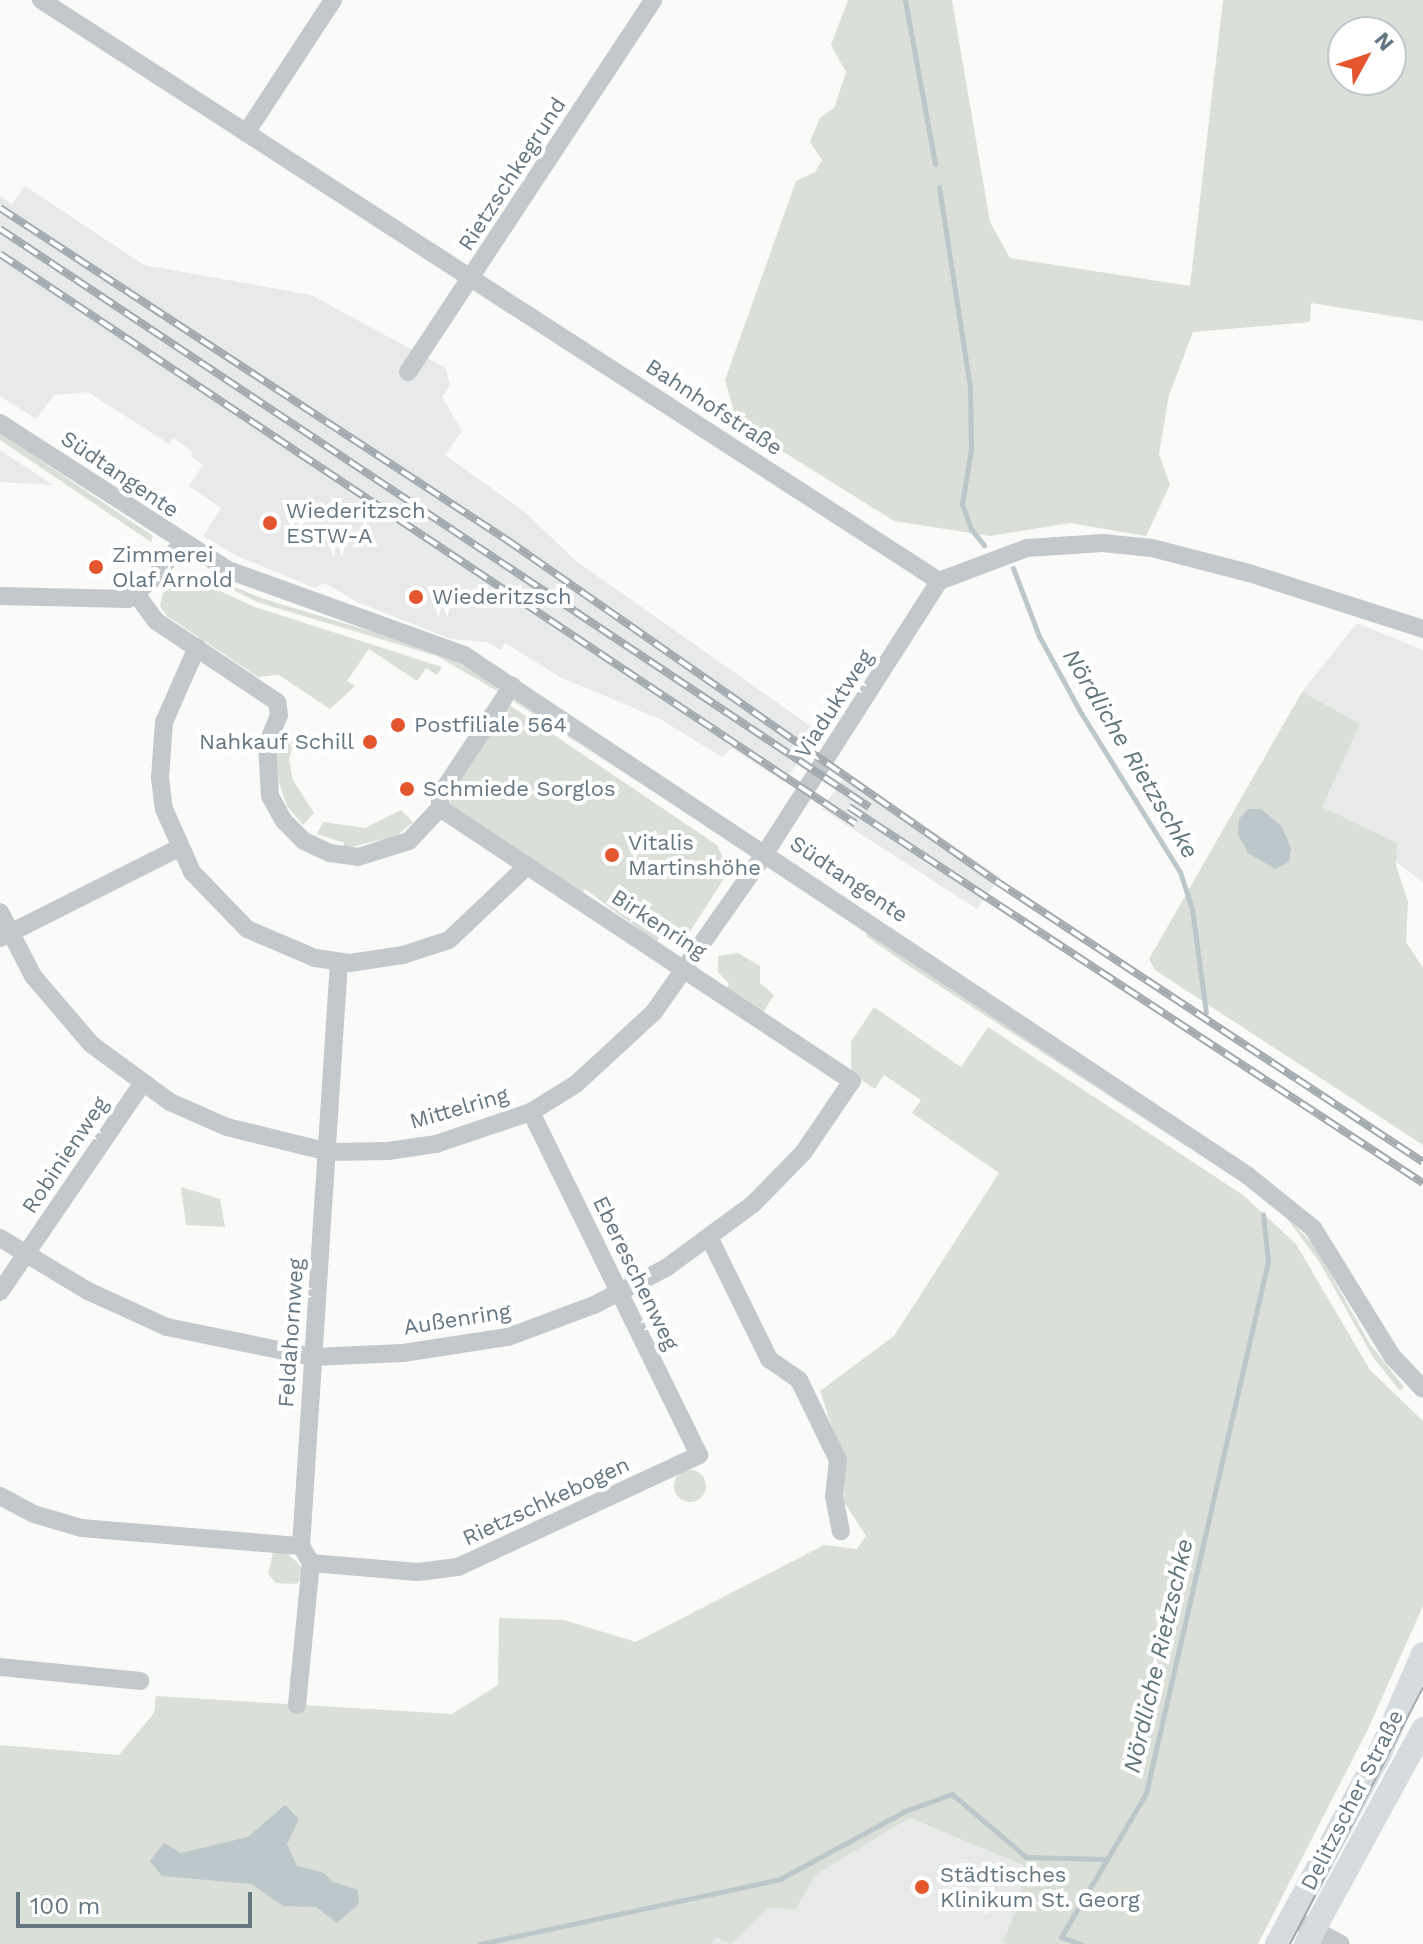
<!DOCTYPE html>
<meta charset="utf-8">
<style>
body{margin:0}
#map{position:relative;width:1423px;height:1944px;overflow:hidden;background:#fafaf8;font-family:"Work Sans",sans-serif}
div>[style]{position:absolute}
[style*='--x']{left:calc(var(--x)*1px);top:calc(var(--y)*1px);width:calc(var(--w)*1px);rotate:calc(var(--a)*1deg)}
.built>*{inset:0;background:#e8e9e9}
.green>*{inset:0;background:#dadfd7}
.round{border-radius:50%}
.water>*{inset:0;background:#bbc7cb}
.stream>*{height:5px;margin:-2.5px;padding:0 2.5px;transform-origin:2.5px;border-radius:2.5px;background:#bbc7cb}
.minor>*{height:18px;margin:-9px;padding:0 9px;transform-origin:9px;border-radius:9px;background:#c3c8cc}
.major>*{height:24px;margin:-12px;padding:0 12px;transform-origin:12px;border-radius:12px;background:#d6dbdf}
.tram>*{height:2px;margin:-1px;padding:0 1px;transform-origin:1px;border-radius:1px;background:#a2aab0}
.rail>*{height:8px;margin-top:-4px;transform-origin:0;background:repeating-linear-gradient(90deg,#fff 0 15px,#a2aab0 0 30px);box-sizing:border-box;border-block:2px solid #a2aab0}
.dots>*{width:22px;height:22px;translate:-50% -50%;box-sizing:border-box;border:4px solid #fff;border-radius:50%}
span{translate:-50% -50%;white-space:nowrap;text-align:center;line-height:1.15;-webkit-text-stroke:8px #fff;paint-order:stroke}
.street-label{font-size:22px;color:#657683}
.poi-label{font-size:22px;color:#657683}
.left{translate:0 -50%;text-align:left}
.right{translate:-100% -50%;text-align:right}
.water-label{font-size:24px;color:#60757c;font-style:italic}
.north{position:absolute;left:1327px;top:16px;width:80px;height:80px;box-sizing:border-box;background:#fff;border:2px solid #c1c8cd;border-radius:50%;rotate:50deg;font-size:22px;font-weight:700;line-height:32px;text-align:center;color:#657683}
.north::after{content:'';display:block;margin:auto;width:28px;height:36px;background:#e4572e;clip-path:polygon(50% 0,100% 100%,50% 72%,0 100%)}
.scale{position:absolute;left:16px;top:1892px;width:236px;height:36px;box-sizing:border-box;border:4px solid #657683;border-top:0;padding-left:10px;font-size:24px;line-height:28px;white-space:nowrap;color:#657683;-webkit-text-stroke:6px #fff;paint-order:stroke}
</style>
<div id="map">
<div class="built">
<div style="clip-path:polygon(25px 186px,144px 265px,311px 295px,446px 368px,450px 386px,442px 397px,462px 431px,445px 455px,526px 513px,576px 561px,819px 732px,784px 782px,731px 748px,722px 757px,660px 719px,560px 677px,505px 643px,501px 650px,487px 642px,451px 639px,357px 602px,325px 583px,315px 588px,235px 555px,203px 536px,221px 508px,189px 486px,203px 465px,191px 456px,193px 452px,173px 438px,169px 444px,88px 392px,54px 395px,36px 419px,0 396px,0 196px,12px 204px)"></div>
<div style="clip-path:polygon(0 450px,53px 485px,0 482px)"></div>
<div style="clip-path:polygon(1357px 623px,1423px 650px,1423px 882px,1322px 807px,1302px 692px)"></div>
<div style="clip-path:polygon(847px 773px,1000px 877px,977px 909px,822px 809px)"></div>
<div style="clip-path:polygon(908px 1818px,1023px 1865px,1125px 1944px,578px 1944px,815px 1875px)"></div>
</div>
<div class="green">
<div style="clip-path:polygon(evenodd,848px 0,952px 0,990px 222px,1010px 258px,1190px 286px,1223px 0,1423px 0,1423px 321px,1311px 303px,1310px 322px,1193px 332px,1169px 395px,1159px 454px,1170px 485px,1146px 536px,1070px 523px,990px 536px,894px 521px,737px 423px,725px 380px,796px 181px,815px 172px,822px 160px,810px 142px,820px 118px,834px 108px,846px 72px,831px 45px,848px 0,1391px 32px,1391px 80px,1343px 80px,1343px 32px,1391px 32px)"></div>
<div style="clip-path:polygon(0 433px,153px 536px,151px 542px,0 440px)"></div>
<div style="clip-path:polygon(198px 572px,264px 599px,439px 652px,495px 684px,499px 692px,437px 656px,257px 602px)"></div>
<div style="clip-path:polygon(189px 577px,255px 607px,442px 667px,437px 675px,426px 668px,417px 681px,369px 649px,347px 681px,355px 686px,330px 709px,279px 675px,258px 677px,167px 616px,160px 606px,163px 593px)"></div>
<div style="clip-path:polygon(1302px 692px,1360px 724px,1322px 807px,1397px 843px,1396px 865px,1408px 902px,1406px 942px,1423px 968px,1423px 1145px,1155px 970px,1149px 959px)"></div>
<div style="clip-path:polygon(517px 700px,728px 840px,513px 701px)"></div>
<div style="clip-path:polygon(508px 704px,717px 845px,727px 866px,725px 877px,684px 941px,672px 945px,660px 937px,656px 942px,585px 889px,582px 893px,446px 802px)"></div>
<div style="clip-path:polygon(281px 733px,294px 741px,289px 760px,293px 780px,314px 813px,303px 825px,287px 806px,279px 783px,274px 757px)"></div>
<div style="clip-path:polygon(401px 810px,413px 822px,387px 844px,384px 839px,343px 849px,344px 843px,317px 834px,323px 822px,365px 828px)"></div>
<div style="clip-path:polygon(867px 932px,1098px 1085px,1249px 1187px,909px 966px,866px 936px)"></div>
<div style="clip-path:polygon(738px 953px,760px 966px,760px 983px,774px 995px,762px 1014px,726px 989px,729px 984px,718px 972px,718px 956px)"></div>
<div style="clip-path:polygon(874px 1007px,961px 1067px,988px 1027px,1243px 1195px,1296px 1244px,1370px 1370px,1423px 1421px,1423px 1606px,1368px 1729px,1258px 1944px,1008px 1944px,1003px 1942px,1020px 1901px,1023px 1865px,909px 1818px,815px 1875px,795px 1910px,770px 1907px,731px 1944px,715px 1937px,712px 1944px,0 1944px,0 1745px,119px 1755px,154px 1713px,156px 1696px,452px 1714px,498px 1685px,499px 1618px,564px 1620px,636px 1642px,824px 1545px,857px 1549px,866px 1536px,844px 1502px,845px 1466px,820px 1391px,894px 1336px,999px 1173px,912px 1113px,921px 1100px,884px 1075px,875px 1089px,851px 1073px,851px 1042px)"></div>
<div style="clip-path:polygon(181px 1187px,220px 1199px,225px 1227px,186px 1225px)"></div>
<div style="clip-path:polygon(1283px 1213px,1314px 1245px,1370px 1344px,1404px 1387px,1400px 1391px,1373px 1357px,1320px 1263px)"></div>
<div class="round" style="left:674px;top:1470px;width:32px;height:32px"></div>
<div style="clip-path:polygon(273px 1552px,286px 1552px,306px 1571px,297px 1584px,276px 1583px,268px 1574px)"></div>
</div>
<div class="water">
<div style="clip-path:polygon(1248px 809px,1261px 809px,1282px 827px,1291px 848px,1289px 862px,1275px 869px,1248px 853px,1238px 834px,1239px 819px)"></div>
<div style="clip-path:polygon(285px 1805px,299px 1819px,287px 1844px,297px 1866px,324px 1873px,333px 1882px,358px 1890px,359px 1904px,337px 1923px,316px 1907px,283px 1906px,252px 1884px,162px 1876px,150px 1861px,164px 1843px,181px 1853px,248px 1837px)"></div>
</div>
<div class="stream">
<div style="--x:905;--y:0;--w:167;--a:79.6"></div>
<div style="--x:939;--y:187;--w:203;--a:81.2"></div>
<div style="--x:970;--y:388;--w:61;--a:89.1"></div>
<div style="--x:971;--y:449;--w:56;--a:99.3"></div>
<div style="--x:962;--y:504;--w:27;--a:70"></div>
<div style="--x:971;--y:529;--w:21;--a:51"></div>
<div style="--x:1013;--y:568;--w:73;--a:69.1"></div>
<div style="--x:1039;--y:636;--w:88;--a:61.4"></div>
<div style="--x:1081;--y:713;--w:187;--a:58.1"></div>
<div style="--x:1180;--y:872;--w:39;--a:72"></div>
<div style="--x:1192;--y:909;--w:104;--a:82.3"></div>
<div style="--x:480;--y:1944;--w:307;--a:-12.2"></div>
<div style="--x:780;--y:1879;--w:142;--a:-28.5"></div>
<div style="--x:905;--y:1811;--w:50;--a:-19.9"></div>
<div style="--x:952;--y:1794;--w:97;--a:40.4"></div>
<div style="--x:1026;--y:1857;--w:78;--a:1.5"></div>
<div style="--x:1081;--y:1944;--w:21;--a:-161"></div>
<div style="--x:1061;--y:1937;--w:167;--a:-59.4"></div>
<div style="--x:1146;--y:1793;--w:546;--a:-77.08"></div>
<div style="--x:1268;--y:1261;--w:47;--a:-96.1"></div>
</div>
<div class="minor">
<div style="--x:41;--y:0;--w:1070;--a:32.9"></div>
<div style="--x:246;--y:133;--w:159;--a:-56.8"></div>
<div style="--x:408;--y:372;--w:445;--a:-56.6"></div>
<div style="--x:0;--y:423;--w:271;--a:32.8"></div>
<div style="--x:228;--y:570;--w:251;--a:19.8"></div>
<div style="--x:464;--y:655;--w:940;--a:33.59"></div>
<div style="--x:1247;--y:1175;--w:85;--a:38.8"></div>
<div style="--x:1313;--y:1228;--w:150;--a:58.3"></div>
<div style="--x:1392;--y:1356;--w:45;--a:46.8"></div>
<div style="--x:939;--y:581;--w:94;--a:-20.6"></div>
<div style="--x:1027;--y:548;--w:76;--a:-3.8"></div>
<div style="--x:1103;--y:543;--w:49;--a:5.8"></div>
<div style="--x:1152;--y:548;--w:100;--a:14.5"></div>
<div style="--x:1249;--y:573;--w:183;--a:17.8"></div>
<div style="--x:137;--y:595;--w:32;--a:54"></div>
<div style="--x:156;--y:621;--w:146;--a:33.8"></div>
<div style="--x:277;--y:702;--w:13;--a:81"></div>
<div style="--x:279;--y:715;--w:32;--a:112"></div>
<div style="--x:267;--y:745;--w:51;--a:86.6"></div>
<div style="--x:270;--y:796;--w:29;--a:61"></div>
<div style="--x:284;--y:821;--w:28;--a:45"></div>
<div style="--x:304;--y:841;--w:29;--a:25"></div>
<div style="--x:330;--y:853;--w:28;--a:8"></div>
<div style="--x:358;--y:857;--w:53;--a:-17.4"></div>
<div style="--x:409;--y:841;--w:45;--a:-46.8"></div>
<div style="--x:440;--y:808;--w:13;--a:-90"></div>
<div style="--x:440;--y:795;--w:131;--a:-56.6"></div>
<div style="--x:0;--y:596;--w:128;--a:1.3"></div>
<div style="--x:128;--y:599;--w:32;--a:-39"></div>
<div style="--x:153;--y:579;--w:45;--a:-51.3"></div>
<div style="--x:197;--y:647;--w:82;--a:113.7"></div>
<div style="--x:164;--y:722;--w:56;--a:94.1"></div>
<div style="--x:160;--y:778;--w:31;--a:83"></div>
<div style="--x:164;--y:809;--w:69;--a:66"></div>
<div style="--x:192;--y:872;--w:79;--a:46"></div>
<div style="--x:247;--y:929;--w:74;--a:23.1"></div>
<div style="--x:315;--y:958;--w:35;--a:8"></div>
<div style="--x:350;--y:963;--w:54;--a:-8.6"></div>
<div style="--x:403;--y:955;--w:48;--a:-18.1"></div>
<div style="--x:449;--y:940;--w:108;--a:-43.5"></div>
<div style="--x:0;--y:912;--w:72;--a:62.7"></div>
<div style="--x:33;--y:976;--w:89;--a:49.5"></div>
<div style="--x:91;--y:1044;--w:98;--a:36.3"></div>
<div style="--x:170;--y:1102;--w:62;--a:23.7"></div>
<div style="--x:227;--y:1127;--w:105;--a:13.8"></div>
<div style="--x:329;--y:1152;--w:59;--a:-1"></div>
<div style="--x:388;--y:1151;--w:49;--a:-8.3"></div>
<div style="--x:436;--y:1144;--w:100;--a:-18.6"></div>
<div style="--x:531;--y:1112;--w:53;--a:-31.9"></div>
<div style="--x:576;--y:1084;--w:106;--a:-42.7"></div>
<div style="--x:654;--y:1012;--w:195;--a:-55"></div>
<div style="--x:766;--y:852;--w:322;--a:-57.4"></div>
<div style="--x:0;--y:938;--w:198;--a:-26.7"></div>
<div style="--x:0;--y:1238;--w:103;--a:31.1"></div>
<div style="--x:88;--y:1291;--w:87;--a:24.5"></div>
<div style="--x:167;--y:1327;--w:149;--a:11.6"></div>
<div style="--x:313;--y:1357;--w:90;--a:-2.5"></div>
<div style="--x:403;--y:1353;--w:106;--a:-8.7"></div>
<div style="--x:508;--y:1337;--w:92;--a:-20.4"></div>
<div style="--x:594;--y:1305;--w:81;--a:-27.2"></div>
<div style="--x:666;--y:1268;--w:108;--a:-36.3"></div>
<div style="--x:753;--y:1204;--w:71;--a:-45.6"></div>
<div style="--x:803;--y:1153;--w:87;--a:-55.8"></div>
<div style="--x:852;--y:1081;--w:494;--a:-146.5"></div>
<div style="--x:710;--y:1239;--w:134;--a:63.8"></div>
<div style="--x:769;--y:1359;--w:37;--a:35"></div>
<div style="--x:799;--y:1380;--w:89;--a:64"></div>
<div style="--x:838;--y:1460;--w:36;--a:96"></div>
<div style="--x:834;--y:1496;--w:36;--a:79"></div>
<div style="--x:0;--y:1292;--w:252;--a:-55.7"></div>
<div style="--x:0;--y:1496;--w:38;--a:28"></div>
<div style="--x:34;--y:1514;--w:49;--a:16.6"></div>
<div style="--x:81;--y:1528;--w:221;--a:4.7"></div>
<div style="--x:311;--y:1563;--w:107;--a:4.8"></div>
<div style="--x:418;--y:1572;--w:40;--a:-7.1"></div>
<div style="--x:458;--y:1567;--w:266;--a:-24.9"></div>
<div style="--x:699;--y:1455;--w:382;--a:-116.1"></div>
<div style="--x:0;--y:1667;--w:141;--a:5.7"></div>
<div style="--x:297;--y:1705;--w:143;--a:-84.4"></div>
<div style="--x:311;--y:1563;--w:20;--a:-120"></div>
<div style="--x:301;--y:1546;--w:585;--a:-86.28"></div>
<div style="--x:1292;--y:1918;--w:55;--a:28"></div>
</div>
<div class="major">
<div style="--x:1277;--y:1944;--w:217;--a:-61.7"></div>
<div style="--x:1380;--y:1753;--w:108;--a:-66.5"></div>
<div style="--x:1306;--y:1944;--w:245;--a:-61.4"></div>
</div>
<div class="tram">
<div style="--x:1290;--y:1944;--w:289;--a:-62.6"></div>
</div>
<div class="rail">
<div style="--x:0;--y:208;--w:606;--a:33.22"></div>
<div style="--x:507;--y:540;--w:596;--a:34.89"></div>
<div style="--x:996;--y:881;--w:511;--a:33.35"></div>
<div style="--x:0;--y:229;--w:1044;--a:33.63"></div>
<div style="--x:0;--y:254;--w:1028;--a:33.66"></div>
<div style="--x:849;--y:807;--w:686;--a:33.23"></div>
</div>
<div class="dots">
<div style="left:270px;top:523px;background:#e4572e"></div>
<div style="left:96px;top:567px;background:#e4572e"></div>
<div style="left:416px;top:597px;background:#e4572e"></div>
<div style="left:398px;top:725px;background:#e4572e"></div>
<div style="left:370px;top:742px;background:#e4572e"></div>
<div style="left:407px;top:789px;background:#e4572e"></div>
<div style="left:612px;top:855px;background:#e4572e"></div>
<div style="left:922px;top:1887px;background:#e4572e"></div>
</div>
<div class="street-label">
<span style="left:512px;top:174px;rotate:-57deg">Rietzschkegrund</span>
<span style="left:714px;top:407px;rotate:33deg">Bahnhofstraße</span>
<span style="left:120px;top:474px;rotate:34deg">Südtangente</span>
<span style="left:834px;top:704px;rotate:-57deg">Viaduktweg</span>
<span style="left:849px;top:879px;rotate:34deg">Südtangente</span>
<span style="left:659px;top:924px;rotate:33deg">Birkenring</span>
<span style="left:459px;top:1108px;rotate:-16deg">Mittelring</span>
<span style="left:65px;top:1155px;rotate:-56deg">Robinienweg</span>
<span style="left:636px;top:1273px;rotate:64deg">Ebereschenweg</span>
<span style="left:457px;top:1319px;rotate:-9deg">Außenring</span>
<span style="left:291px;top:1333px;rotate:-86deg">Feldahornweg</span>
<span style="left:546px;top:1501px;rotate:-25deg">Rietzschkebogen</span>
<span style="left:1352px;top:1800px;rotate:-63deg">Delitzscher Straße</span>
</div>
<div class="poi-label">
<span class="left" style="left:286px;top:523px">Wiederitzsch<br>ESTW-A</span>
<span class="left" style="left:112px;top:567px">Zimmerei<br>Olaf Arnold</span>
<span class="left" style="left:432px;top:597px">Wiederitzsch</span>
<span class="left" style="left:414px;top:725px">Postfiliale 564</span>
<span class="right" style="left:354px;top:742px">Nahkauf Schill</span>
<span class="left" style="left:423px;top:789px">Schmiede Sorglos</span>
<span class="left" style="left:628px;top:855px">Vitalis<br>Martinshöhe</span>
<span class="left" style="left:940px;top:1887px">Städtisches<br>Klinikum St. Georg</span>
</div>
<div class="water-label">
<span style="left:1130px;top:754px;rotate:59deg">Nördliche Rietzschke</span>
<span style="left:1159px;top:1656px;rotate:-77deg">Nördliche Rietzschke</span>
</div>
<div class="north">N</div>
<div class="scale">100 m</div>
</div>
